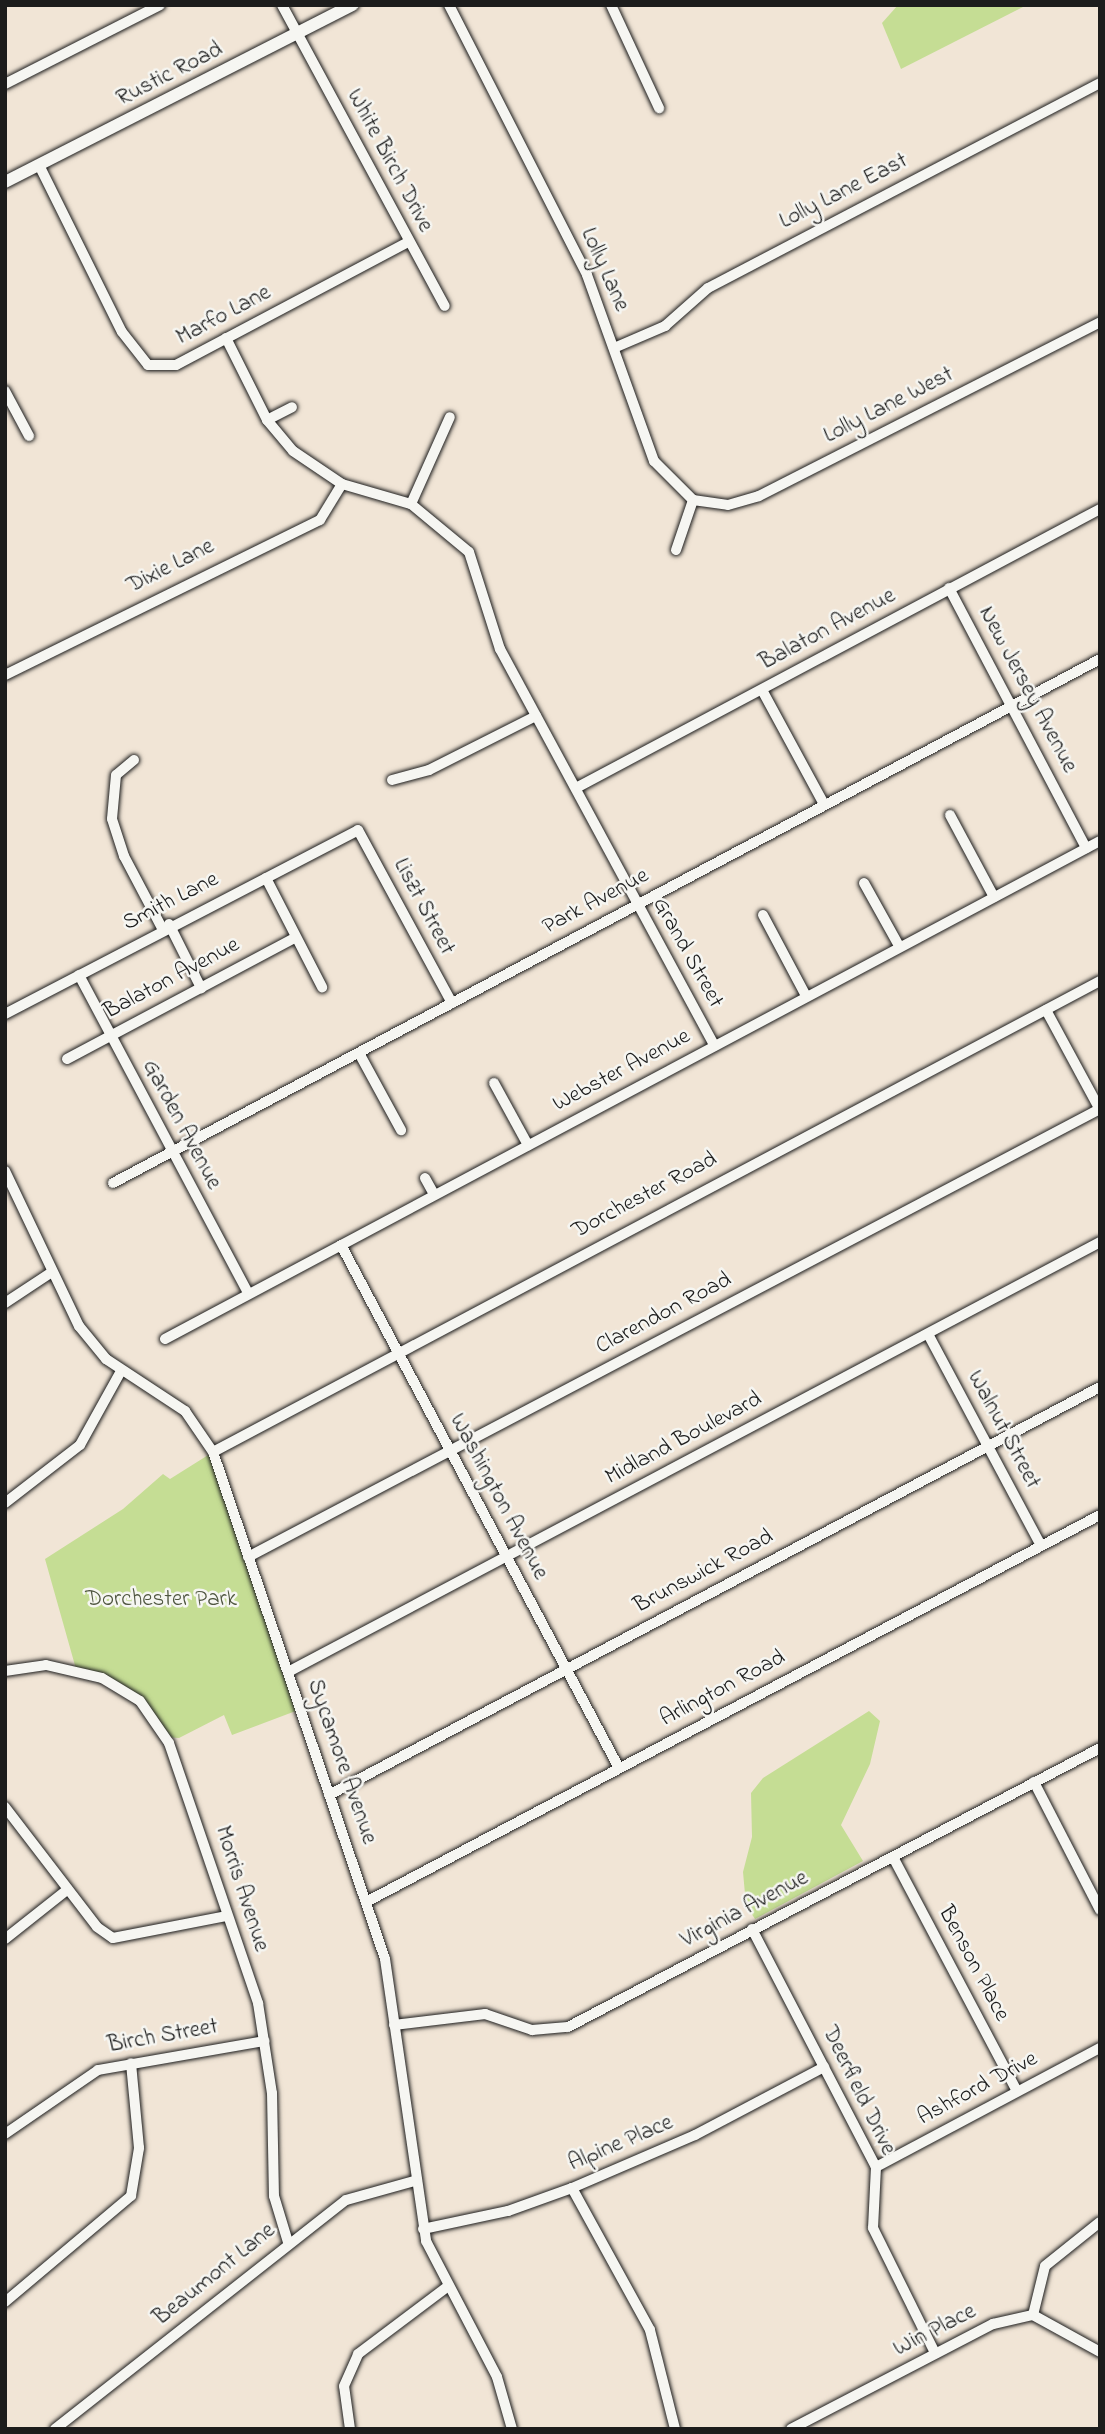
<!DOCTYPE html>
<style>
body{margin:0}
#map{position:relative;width:1105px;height:2434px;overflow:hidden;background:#f1e5d6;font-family:"Indie Flower",sans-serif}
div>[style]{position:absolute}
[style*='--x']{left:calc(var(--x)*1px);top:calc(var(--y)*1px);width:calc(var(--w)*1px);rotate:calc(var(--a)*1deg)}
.green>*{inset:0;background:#c5dd94}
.roads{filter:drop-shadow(0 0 2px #1c1c1c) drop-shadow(0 0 2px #1c1c1c)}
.minor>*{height:10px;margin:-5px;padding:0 5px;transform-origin:5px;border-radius:5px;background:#f6f6f2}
.tertiary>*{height:12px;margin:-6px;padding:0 6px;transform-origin:6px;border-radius:6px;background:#f6f6f2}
span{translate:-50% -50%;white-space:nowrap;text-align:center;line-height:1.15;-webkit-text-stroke:5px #f6f6f2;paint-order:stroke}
.street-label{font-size:23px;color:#1c1c1c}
.park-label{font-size:23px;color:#4f5640}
.frame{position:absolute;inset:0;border:7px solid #1c1c1c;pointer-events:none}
</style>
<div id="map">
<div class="green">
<div style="clip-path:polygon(898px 5px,1027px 5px,901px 69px,882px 23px)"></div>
<div style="clip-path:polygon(213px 1452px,301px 1709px,232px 1735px,224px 1715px,179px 1738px,166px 1737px,149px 1710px,76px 1669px,45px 1559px,123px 1509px,163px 1474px,170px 1479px)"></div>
<div style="clip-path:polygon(869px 1711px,880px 1721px,870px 1764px,841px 1825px,863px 1861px,755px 1919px,746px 1905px,743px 1872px,752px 1837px,751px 1793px,763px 1778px)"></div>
</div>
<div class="roads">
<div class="minor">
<div style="--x:282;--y:5;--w:342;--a:61.6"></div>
<div style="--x:449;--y:5;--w:303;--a:62.9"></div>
<div style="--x:587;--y:275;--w:198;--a:70.2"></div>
<div style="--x:654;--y:461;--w:55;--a:45"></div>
<div style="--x:693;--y:500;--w:35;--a:8"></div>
<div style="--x:728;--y:505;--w:32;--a:-16"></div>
<div style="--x:759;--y:496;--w:383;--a:-27"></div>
<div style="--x:611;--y:5;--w:114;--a:65"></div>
<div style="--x:5;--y:84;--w:174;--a:-27"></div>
<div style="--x:39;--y:165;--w:186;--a:63.6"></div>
<div style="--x:122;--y:332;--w:42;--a:51.8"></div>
<div style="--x:148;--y:365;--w:28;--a:0"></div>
<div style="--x:176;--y:365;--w:263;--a:-27.9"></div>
<div style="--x:226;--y:338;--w:92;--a:63.4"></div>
<div style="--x:267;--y:420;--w:40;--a:50"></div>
<div style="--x:293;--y:451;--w:59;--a:34"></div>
<div style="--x:342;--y:484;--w:72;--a:16.2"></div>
<div style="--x:411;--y:504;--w:75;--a:39.6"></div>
<div style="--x:469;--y:552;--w:102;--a:72.3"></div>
<div style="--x:500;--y:649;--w:451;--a:61.6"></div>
<div style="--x:614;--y:348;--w:56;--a:-23.3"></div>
<div style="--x:665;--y:326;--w:57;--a:-41.5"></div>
<div style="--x:708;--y:288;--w:442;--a:-27.6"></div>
<div style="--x:5;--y:391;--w:51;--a:61.9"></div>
<div style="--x:267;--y:420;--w:28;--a:-27"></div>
<div style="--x:411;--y:504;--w:95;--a:-65.9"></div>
<div style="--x:676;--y:550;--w:53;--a:-71.2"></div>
<div style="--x:949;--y:588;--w:294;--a:62.2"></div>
<div style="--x:5;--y:675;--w:351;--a:-26.2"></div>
<div style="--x:320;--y:520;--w:42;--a:-58.6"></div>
<div style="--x:762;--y:690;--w:130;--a:61.5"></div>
<div style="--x:134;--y:760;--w:23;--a:140"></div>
<div style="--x:116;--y:775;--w:44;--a:95.2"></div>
<div style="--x:112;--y:819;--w:39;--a:72"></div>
<div style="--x:124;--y:856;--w:81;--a:62.2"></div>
<div style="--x:392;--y:780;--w:38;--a:-15"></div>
<div style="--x:429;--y:770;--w:120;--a:-26.8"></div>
<div style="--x:576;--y:788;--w:594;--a:-28.03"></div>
<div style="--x:950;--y:815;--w:93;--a:61.8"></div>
<div style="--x:266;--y:878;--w:123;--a:62.8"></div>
<div style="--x:864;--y:883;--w:72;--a:60.9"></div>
<div style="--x:763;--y:915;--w:92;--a:62"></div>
<div style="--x:169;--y:924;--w:72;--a:63.4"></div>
<div style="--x:79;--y:975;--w:360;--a:62"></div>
<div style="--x:1046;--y:1010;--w:114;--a:61.6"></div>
<div style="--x:5;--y:1014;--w:398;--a:-27.5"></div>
<div style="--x:358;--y:830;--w:197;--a:61.5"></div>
<div style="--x:359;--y:1053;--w:88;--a:61.4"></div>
<div style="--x:67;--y:1059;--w:259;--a:-28"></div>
<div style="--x:494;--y:1083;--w:71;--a:61.3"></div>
<div style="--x:5;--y:1171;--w:172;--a:64.5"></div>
<div style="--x:79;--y:1326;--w:43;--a:50.7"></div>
<div style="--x:106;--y:1359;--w:95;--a:33.4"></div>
<div style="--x:185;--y:1411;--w:50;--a:55.7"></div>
<div style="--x:213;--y:1452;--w:535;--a:71.26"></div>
<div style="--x:385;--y:1959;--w:285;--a:81.7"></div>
<div style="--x:426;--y:2241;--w:153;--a:62.4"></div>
<div style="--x:497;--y:2377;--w:54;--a:73.9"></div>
<div style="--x:425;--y:1178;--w:18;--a:61"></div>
<div style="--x:113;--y:1183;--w:1117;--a:-27.96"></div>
<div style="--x:341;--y:1245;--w:592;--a:62.01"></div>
<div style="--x:5;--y:1303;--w:56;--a:-33.4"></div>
<div style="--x:928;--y:1334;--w:240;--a:61.9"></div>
<div style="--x:165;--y:1339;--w:1059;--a:-28.04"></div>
<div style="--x:213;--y:1452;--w:1004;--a:-27.97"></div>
<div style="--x:5;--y:1503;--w:95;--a:-37.7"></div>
<div style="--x:80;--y:1445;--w:85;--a:-61"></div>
<div style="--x:248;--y:1557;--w:963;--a:-27.74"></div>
<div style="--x:5;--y:1671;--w:41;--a:-8.3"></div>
<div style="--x:46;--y:1665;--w:57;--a:13.1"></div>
<div style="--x:102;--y:1678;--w:44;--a:31.2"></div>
<div style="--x:140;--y:1701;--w:51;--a:55.4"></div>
<div style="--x:169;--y:1743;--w:275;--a:71.1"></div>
<div style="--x:258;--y:2003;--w:91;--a:81.2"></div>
<div style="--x:272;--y:2093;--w:103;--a:88.9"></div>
<div style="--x:274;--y:2196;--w:48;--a:73.1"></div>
<div style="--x:288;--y:1672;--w:919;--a:-27.9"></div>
<div style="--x:1034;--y:1782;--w:144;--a:62.7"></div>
<div style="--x:329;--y:1795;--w:872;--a:-27.89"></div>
<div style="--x:5;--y:1807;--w:151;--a:52.5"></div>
<div style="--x:97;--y:1927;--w:19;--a:35"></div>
<div style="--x:113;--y:1938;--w:115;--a:-11"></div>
<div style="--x:893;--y:1857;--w:265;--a:62.1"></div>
<div style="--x:366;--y:1902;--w:830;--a:-27.8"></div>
<div style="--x:752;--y:1929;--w:268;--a:62.5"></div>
<div style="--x:876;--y:2167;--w:61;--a:92.8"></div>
<div style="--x:873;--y:2228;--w:140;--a:63.6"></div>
<div style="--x:5;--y:1939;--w:80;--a:-38.4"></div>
<div style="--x:394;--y:2025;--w:92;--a:-6.9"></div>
<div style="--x:485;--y:2014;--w:50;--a:18.8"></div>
<div style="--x:532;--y:2030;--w:36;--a:-5"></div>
<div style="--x:568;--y:2027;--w:601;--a:-27.67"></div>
<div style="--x:5;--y:2134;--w:113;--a:-34.5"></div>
<div style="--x:98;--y:2070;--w:169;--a:-9.9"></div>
<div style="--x:876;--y:2167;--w:254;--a:-28"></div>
<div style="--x:572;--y:2188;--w:162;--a:61.2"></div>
<div style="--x:650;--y:2330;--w:102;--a:75.8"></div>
<div style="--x:423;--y:2229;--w:87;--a:-12"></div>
<div style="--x:508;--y:2211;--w:68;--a:-19.8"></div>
<div style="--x:572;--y:2188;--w:134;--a:-23.3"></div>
<div style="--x:695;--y:2135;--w:146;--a:-27.8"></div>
<div style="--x:5;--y:2302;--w:165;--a:-40.1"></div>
<div style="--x:131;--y:2196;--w:49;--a:-80.5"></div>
<div style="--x:139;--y:2148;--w:85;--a:-95.4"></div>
<div style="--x:1033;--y:2315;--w:50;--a:-76.2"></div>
<div style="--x:1045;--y:2266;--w:70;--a:-38.7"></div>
<div style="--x:55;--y:2429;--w:370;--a:-38.2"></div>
<div style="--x:346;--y:2200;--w:71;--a:-15.6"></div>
<div style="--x:350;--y:2429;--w:43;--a:-97.9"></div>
<div style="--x:344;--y:2386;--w:35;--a:-66"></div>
<div style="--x:358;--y:2354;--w:111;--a:-37"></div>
<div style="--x:791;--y:2429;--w:228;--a:-27.5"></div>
<div style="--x:993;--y:2324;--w:41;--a:-12.7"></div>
<div style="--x:1033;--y:2315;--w:77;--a:28.9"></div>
</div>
<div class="tertiary">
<div style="--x:5;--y:182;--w:390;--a:-27"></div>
</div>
</div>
<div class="street-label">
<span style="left:170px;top:75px;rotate:-27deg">Rustic Road</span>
<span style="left:389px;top:161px;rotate:62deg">White Birch Drive</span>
<span style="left:844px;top:192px;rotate:-27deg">Lolly Lane East</span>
<span style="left:604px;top:270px;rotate:66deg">Lolly Lane</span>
<span style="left:224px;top:316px;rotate:-28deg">Marfo Lane</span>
<span style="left:889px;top:406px;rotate:-27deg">Lolly Lane West</span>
<span style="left:171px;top:567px;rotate:-27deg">Dixie Lane</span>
<span style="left:828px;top:630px;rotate:-28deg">Balaton Avenue</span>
<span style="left:1027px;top:690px;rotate:62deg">New Jersey Avenue</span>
<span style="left:171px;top:902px;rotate:-27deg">Smith Lane</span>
<span style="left:596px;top:902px;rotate:-28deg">Park Avenue</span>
<span style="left:423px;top:907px;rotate:62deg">Liszt Street</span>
<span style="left:687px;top:953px;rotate:61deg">Grand Street</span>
<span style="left:172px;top:979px;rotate:-28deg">Balaton Avenue</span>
<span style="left:622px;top:1071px;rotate:-28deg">Webster Avenue</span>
<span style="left:181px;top:1125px;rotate:62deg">Garden Avenue</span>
<span style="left:645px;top:1196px;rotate:-28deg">Dorchester Road</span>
<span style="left:664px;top:1314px;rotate:-28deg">Clarendon Road</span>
<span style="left:1003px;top:1430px;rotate:62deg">Walnut Street</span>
<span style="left:684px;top:1439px;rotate:-28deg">Midland Boulevard</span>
<span style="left:498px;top:1497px;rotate:62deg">Washington Avenue</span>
<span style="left:704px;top:1572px;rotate:-28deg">Brunswick Road</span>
<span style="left:723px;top:1689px;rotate:-28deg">Arlington Road</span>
<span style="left:341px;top:1762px;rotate:71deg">Sycamore Avenue</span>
<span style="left:241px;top:1889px;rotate:72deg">Morris Avenue</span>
<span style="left:745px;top:1910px;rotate:-28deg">Virginia Avenue</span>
<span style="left:973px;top:1964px;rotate:62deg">Benson Place</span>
<span style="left:163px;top:2037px;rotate:-10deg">Birch Street</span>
<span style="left:978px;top:2089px;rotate:-28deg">Ashford Drive</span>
<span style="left:858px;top:2091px;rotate:64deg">Deerfield Drive</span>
<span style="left:621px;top:2144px;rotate:-23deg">Alpine Place</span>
<span style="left:215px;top:2275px;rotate:-39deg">Beaumont Lane</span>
<span style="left:935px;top:2331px;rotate:-27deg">Win Place</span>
</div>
<div class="park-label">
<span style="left:161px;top:1600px">Dorchester Park</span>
</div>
<div class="frame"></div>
</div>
